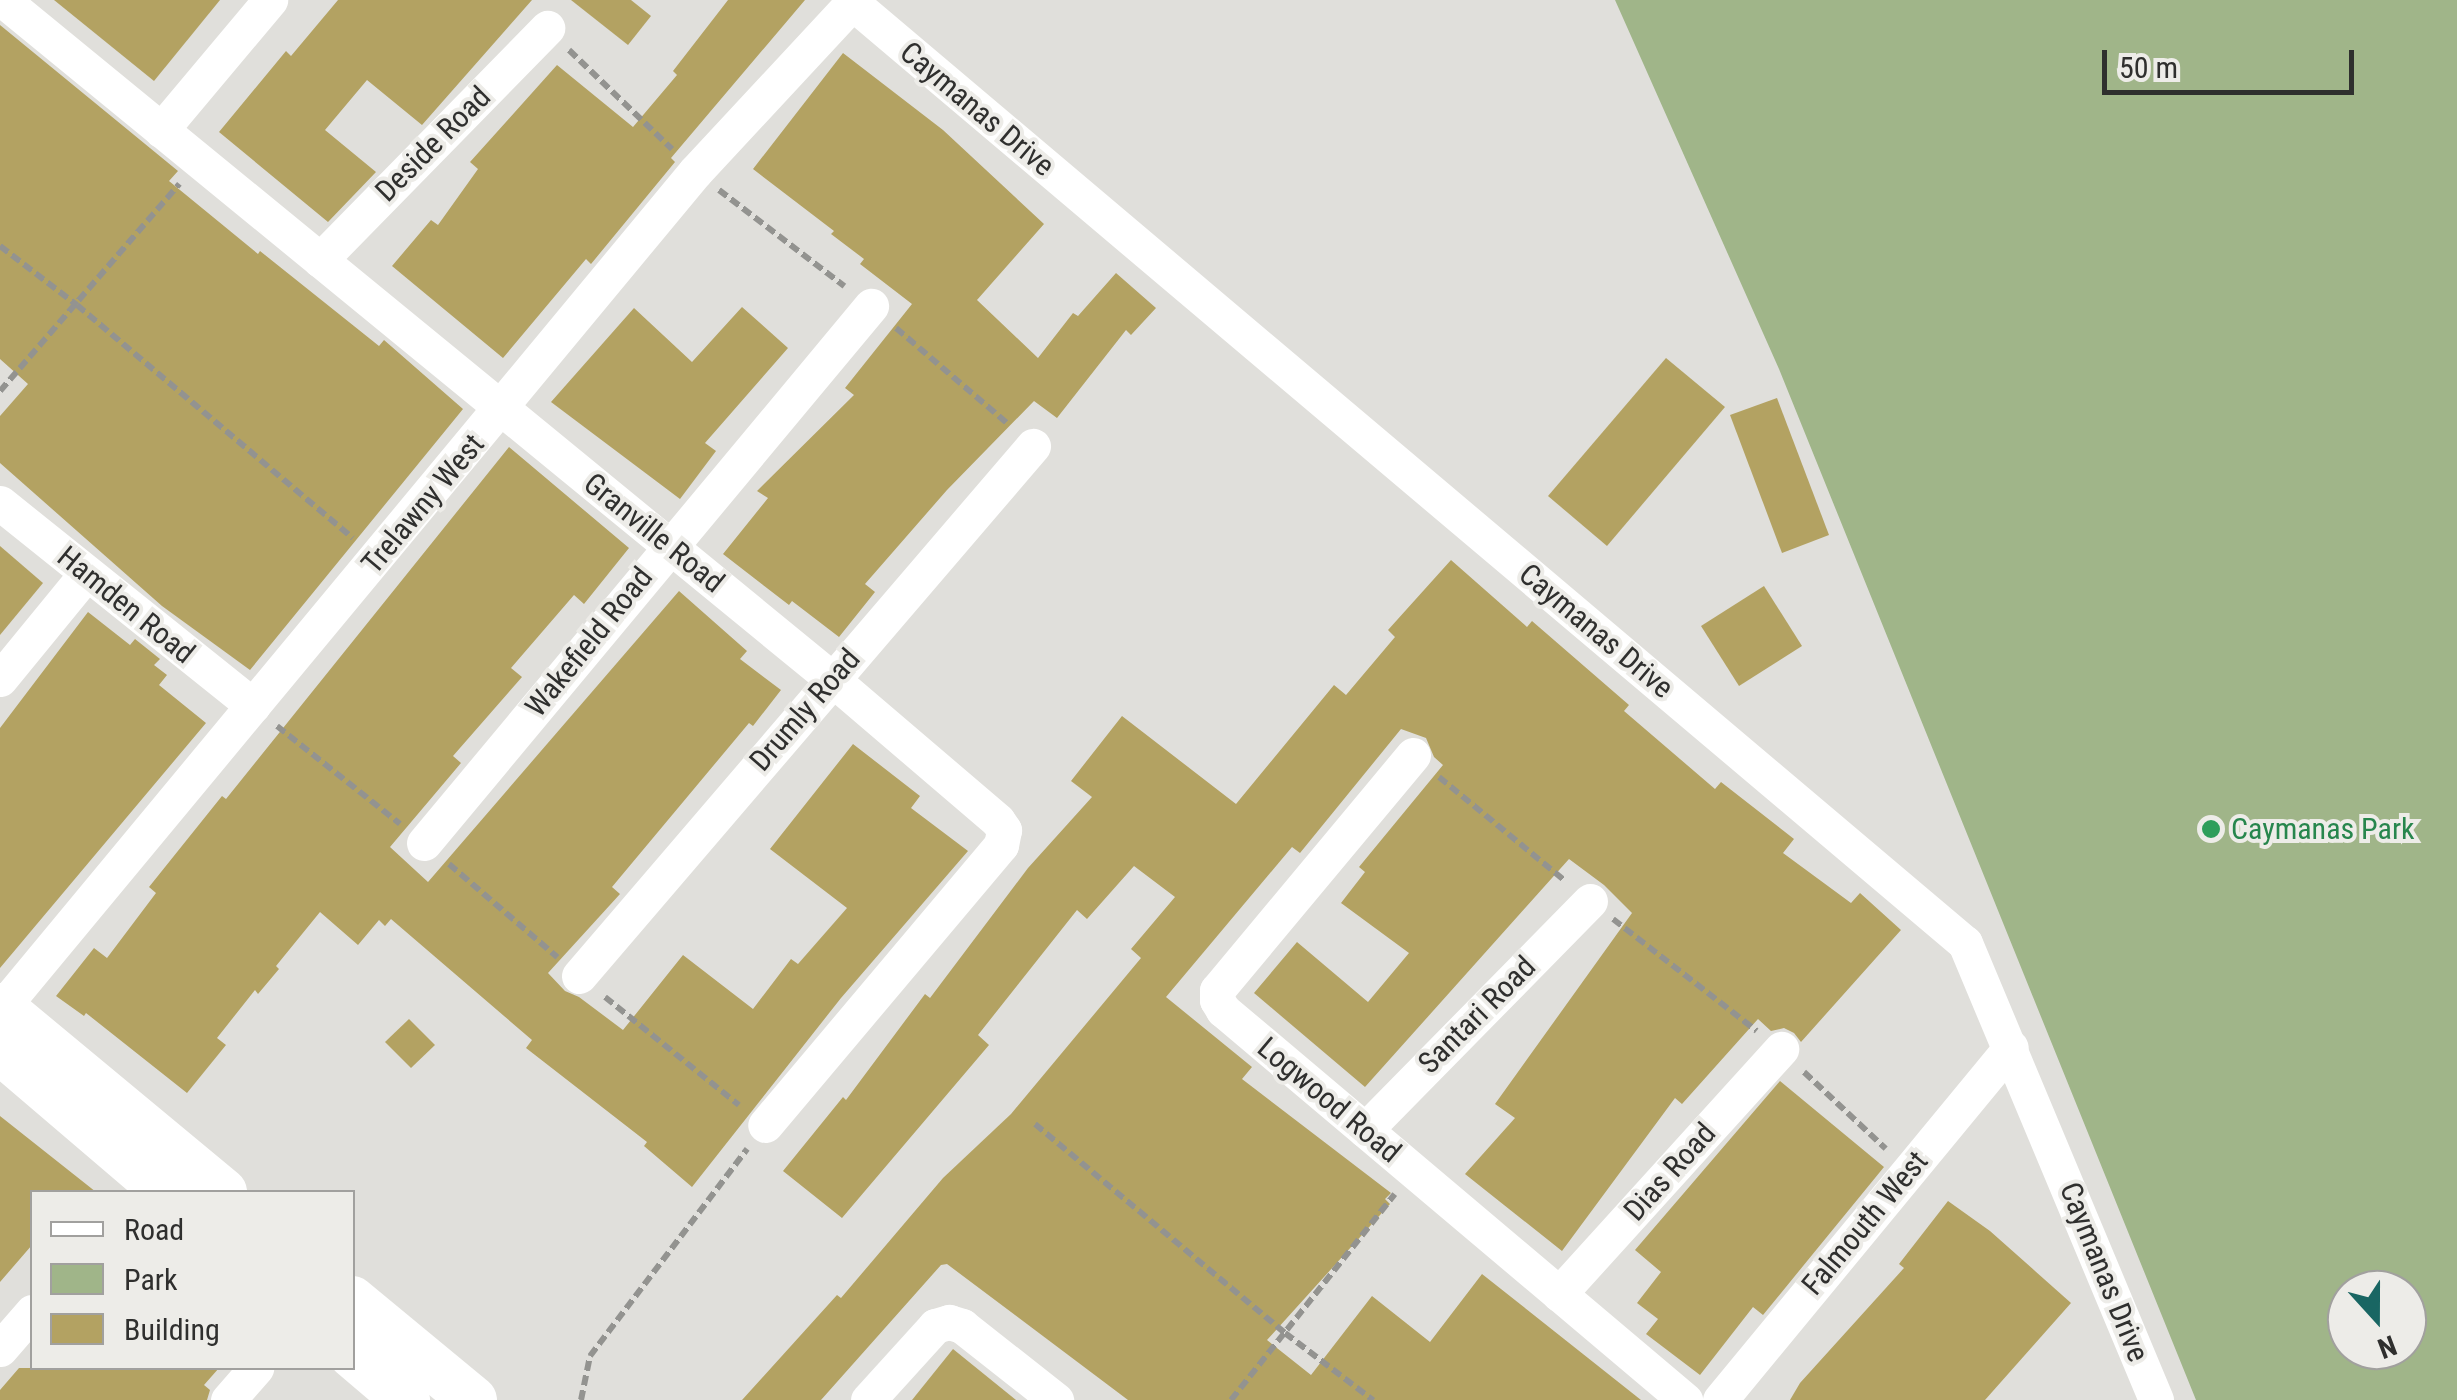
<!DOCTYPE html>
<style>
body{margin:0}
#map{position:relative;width:2457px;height:1400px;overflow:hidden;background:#e0dfdb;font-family:"Roboto Condensed",sans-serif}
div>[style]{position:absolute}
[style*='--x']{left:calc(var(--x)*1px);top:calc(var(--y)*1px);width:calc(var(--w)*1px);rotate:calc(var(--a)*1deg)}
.green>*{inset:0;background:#a0b589}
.building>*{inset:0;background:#b3a262}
.path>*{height:6px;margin-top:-3px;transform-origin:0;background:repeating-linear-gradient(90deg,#939390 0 10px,transparent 0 15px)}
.street>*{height:35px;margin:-17.5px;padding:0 17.5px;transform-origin:17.5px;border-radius:17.5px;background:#fff}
.secondary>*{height:48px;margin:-24px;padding:0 24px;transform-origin:24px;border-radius:24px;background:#fff}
.dots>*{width:28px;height:28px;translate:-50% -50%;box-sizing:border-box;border:5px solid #edece8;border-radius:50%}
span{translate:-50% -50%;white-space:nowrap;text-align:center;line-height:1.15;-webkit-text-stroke:8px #edece8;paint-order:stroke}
.street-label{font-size:30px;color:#2f2f2e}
.leisure-label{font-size:30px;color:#27864d}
.left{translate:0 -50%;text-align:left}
.legend{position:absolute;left:30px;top:1190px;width:325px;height:180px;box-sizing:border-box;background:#edece8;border:2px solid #a1a09e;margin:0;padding:12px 18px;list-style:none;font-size:30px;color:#2f2f2e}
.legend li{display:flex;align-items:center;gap:20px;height:50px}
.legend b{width:50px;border:2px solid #a1a09e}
.north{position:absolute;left:2327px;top:1270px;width:100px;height:100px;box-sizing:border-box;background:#edece8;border:2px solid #a1a09e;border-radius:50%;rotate:159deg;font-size:28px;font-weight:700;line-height:40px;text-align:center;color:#2f2f2e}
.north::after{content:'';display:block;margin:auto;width:35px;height:45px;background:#196663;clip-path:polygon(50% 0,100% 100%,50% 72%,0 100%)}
.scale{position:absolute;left:2102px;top:50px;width:252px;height:45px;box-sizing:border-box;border:5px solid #2f2f2e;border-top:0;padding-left:12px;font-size:30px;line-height:35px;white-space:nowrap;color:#2f2f2e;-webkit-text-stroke:8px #edece8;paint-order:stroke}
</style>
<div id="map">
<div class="green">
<div style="clip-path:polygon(evenodd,1615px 0,2457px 0,2457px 1400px,2196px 1400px,1779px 369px,1615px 0,2347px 1290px,2407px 1290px,2407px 1350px,2347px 1350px,2347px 1290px)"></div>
</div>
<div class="building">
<div style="clip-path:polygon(54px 0,220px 0,154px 81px)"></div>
<div style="clip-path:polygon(338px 0,532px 0,422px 125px,367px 80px,325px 130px,376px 172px,328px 222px,219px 132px,286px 51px,291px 56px)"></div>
<div style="clip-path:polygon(571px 0,631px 0,651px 16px,628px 45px)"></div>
<div style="clip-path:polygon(728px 0,805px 0,671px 158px,675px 162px,591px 264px,586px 259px,503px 358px,392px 266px,431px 220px,438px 225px,478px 169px,470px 162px,557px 65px,633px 127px,677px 75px,673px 71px)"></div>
<div style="clip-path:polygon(0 25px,178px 171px,169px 181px,258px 254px,260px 251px,379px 346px,384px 340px,463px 409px,250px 670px,162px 606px,0 463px,0 416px,28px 384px,0 359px)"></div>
<div style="clip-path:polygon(843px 53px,943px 130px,1044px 224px,977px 300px,1038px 358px,1073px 313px,1078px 316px,1116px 273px,1156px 308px,1131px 335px,1126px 330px,1057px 418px,1034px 401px,947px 490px,865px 584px,875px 592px,839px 637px,792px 601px,789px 605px,723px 554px,768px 498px,757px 491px,854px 395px,845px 388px,912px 304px,860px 264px,864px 259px,831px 234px,834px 231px,753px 169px)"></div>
<div style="clip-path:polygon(742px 307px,788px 348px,705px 443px,716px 451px,680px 499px,551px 402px,634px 308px,692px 362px)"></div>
<div style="clip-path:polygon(1666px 358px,1725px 407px,1607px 546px,1548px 496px)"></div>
<div style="clip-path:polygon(1777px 398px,1829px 535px,1782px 553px,1730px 415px)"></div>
<div style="clip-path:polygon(509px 447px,629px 548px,584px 604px,574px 595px,511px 668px,522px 677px,453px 756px,461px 763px,390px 847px,428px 882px,679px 591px,747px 651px,740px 659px,781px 690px,753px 726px,749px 723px,612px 887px,620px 894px,548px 973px,565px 991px,579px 997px,623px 1030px,683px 955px,753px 1009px,791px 959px,798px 964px,847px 908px,770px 849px,853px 744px,920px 796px,911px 808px,968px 851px,841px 998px,692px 1187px,644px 1146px,647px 1142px,526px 1048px,532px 1040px,391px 919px,385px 926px,379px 920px,358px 945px,320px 912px,276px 966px,279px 969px,258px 994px,255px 990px,217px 1038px,226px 1045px,187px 1093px,86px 1013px,84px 1016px,56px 996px,94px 948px,107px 958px,156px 893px,149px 887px,222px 796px,226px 799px)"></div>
<div style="clip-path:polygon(0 546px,43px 583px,0 635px)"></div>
<div style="clip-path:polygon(1451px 560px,1527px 627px,1532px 621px,1629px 705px,1624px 711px,1715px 789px,1721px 782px,1794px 839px,1783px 853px,1851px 903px,1860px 893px,1901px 930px,1801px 1042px,1794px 1033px,1784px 1028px,1771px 1031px,1758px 1019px,1682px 1104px,1675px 1098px,1562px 1251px,1465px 1174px,1515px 1118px,1495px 1104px,1632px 913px,1604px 885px,1569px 859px,1365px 1087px,1254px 993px,1297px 942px,1368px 1002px,1409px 953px,1341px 903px,1365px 872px,1359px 867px,1443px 765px,1434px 757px,1426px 738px,1401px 729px,1300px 853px,1292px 847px,1166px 997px,1252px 1067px,1242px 1079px,1391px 1193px,1385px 1199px,1390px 1204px,1267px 1340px,1311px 1375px,1372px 1296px,1430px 1342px,1482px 1274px,1641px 1400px,1128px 1400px,947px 1264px,941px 1265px,821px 1400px,742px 1400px,837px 1295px,841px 1298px,943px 1178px,1011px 1114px,1141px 958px,1131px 949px,1175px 897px,1134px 866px,1087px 919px,1077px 910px,978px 1035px,989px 1045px,842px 1218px,783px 1171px,843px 1097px,846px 1100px,925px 994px,930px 998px,1028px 868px,1092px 797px,1071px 781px,1122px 716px,1236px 804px,1334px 685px,1346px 695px,1395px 637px,1388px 630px)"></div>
<div style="clip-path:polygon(1764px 586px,1802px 646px,1739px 686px,1701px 626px)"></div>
<div style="clip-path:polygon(88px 612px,130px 645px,135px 639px,160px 659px,154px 665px,167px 675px,159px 685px,206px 723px,0 968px,0 728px)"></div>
<div style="clip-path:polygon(409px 1019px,435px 1045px,411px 1068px,385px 1042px)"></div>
<div style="clip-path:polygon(1780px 1081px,1884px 1167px,1763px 1315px,1753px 1307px,1700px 1375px,1646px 1334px,1658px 1319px,1637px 1303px,1661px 1272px,1635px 1250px)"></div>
<div style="clip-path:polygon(0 1116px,96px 1192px,32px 1192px,32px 1245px,0 1282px)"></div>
<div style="clip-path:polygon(1948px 1201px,1990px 1231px,2071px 1303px,1985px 1400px,1790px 1400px,1800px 1383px,1904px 1268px,1899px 1264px)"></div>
<div style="clip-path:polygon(953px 1349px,1016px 1400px,912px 1400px)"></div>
<div style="clip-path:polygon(19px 1368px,219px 1368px,204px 1385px,210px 1390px,207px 1400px,0 1400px,0 1390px)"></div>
</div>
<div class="path">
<div style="--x:569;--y:50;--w:143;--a:43.9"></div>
<div style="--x:719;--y:190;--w:158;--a:37.5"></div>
<div style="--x:0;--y:246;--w:97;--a:37.5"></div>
<div style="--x:77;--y:305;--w:361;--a:40.2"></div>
<div style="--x:896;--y:328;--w:148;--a:40.6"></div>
<div style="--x:0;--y:391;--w:274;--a:-49.1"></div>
<div style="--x:277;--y:726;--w:157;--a:38.5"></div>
<div style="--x:1439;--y:777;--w:162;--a:39.5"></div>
<div style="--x:449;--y:864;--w:143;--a:40.7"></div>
<div style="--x:1613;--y:919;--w:182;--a:37.9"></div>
<div style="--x:605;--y:997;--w:172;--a:38.9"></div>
<div style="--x:1804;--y:1072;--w:112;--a:43.2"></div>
<div style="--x:1035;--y:1124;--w:326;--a:39.9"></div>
<div style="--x:1285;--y:1333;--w:111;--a:37.3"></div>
<div style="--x:581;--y:1400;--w:45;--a:-78.4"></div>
<div style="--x:590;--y:1356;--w:260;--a:-52.8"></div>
<div style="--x:1231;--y:1400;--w:263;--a:-51.5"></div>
</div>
<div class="street">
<div style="--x:3;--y:0;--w:1072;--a:39.32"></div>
<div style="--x:832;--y:679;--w:218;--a:40.5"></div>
<div style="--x:998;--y:821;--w:11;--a:56"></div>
<div style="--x:1004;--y:830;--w:15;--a:101"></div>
<div style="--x:1001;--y:845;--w:366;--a:130.1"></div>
<div style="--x:849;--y:0;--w:1461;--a:40.2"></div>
<div style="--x:1965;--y:943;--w:495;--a:67.3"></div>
<div style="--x:161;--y:130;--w:170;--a:-50"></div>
<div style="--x:320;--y:260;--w:325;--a:-45.6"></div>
<div style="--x:0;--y:503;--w:324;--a:38.7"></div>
<div style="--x:0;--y:679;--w:136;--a:-50.7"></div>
<div style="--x:1413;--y:755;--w:306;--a:129.8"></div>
<div style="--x:1217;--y:990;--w:10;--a:90"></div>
<div style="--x:1217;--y:1000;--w:12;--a:59"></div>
<div style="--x:1223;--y:1010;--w:605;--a:40.17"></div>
<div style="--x:424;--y:843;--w:699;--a:-50.23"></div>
<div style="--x:579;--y:976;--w:698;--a:-49.42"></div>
<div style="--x:0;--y:1010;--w:1089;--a:-50.33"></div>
<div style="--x:695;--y:172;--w:231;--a:-47.1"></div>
<div style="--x:1365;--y:1130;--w:321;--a:-45.5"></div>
<div style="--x:1559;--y:1294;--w:331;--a:-47.8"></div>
<div style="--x:0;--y:1349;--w:49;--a:-49.1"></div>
<div style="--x:228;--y:1400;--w:43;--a:-48.8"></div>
<div style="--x:868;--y:1400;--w:100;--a:-47.8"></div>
<div style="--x:935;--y:1326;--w:15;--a:-16"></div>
<div style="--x:949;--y:1322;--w:14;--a:17"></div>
<div style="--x:962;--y:1326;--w:120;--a:38.2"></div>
<div style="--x:1720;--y:1400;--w:457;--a:-50.5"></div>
</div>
<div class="secondary">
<div style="--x:0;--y:1007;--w:290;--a:39.7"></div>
<div style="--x:0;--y:1050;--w:218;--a:40.5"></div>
<div style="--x:352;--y:1300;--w:157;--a:39.6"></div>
<div style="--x:352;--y:1354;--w:71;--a:40.4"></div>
</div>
<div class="dots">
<div style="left:2211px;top:829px;background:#2e9e5b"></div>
</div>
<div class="street-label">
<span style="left:977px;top:109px;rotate:40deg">Caymanas Drive</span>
<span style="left:433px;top:144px;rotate:-45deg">Deside Road</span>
<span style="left:423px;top:504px;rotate:-50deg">Trelawny West</span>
<span style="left:654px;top:533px;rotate:39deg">Granville Road</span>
<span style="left:126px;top:605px;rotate:39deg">Hamden Road</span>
<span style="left:1596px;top:631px;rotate:40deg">Caymanas Drive</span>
<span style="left:589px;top:642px;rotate:-51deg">Wakefield Road</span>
<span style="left:805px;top:710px;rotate:-49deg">Drumly Road</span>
<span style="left:1477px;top:1015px;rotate:-45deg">Santari Road</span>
<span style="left:1329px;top:1100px;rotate:40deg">Logwood Road</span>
<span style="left:1670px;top:1172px;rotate:-48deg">Dias Road</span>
<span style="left:1865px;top:1223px;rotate:-50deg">Falmouth West</span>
<span style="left:2104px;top:1272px;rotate:68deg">Caymanas Drive</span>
</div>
<div class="leisure-label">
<span class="left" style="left:2231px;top:829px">Caymanas Park</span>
</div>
<ul class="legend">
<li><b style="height:12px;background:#fff"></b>Road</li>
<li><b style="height:28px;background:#a0b589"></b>Park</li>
<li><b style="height:28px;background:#b3a262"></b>Building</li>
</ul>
<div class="north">N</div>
<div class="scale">50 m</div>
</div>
